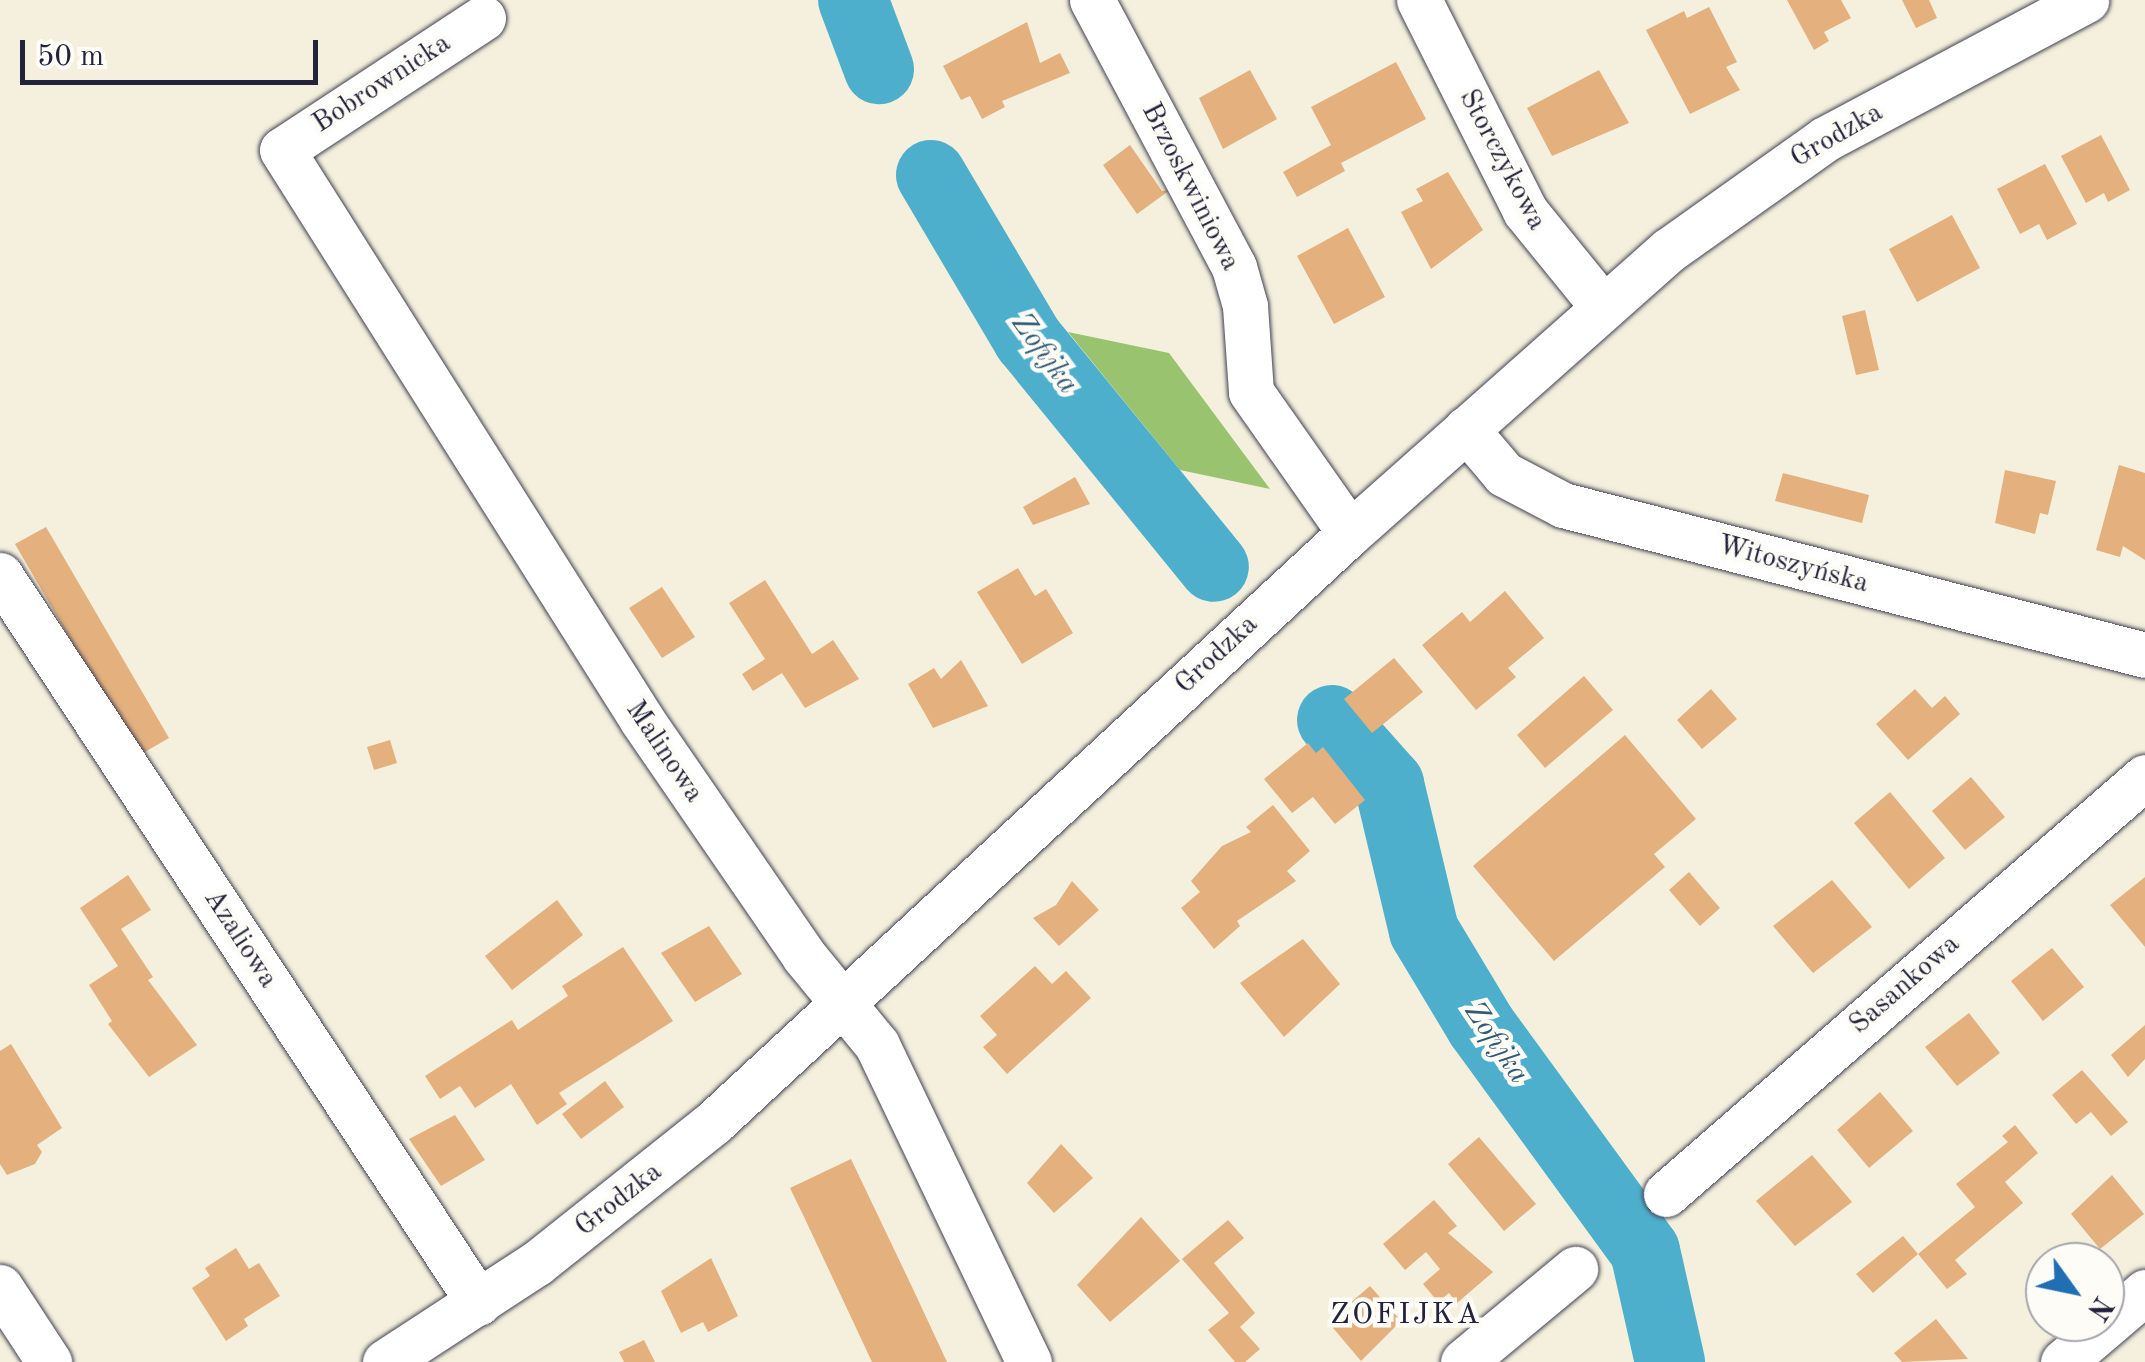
<!DOCTYPE html>
<meta charset="utf-8">
<style>
body{margin:0}
#map{position:relative;width:2145px;height:1362px;overflow:hidden;background:#f4f0dd;font-family:"Old Standard TT",serif}
div>[style]{position:absolute}
[style*='--x']{left:calc(var(--x)*1px);top:calc(var(--y)*1px);width:calc(var(--w)*1px);rotate:calc(var(--a)*1deg)}
.green>*{inset:0;background:#99c36f}
.river>*{height:70px;margin:-35px;padding:0 35px;transform-origin:35px;border-radius:35px;background:#4dafcc}
.building>*{inset:0;background:#e4b07e}
.roads{filter:drop-shadow(0 0 2px #424153) drop-shadow(0 0 2px #424153)}
.minor>*{height:45px;margin:-22.5px;padding:0 22.5px;transform-origin:22.5px;border-radius:22.5px;background:#fff}
span{translate:-50% -50%;white-space:nowrap;text-align:center;line-height:1.15;-webkit-text-stroke:9px #fdfcf7;paint-order:stroke}
.street-label{font-size:28px;color:#22223b}
.water-label{font-size:30px;color:#335a75;font-style:italic}
.neighbourhood-label{font-size:30px;color:#22223b;letter-spacing:2.5px}
.north{position:absolute;left:2025px;top:1242px;width:100px;height:100px;box-sizing:border-box;background:#fdfcf7;border:2px solid #a5a5ac;border-radius:50%;rotate:123deg;font-size:28px;font-weight:700;line-height:40px;text-align:center;color:#22223b}
.north::after{content:'';display:block;margin:auto;width:35px;height:45px;background:#1f6fb2;clip-path:polygon(50% 0,100% 100%,50% 72%,0 100%)}
.scale{position:absolute;left:20px;top:40px;width:298px;height:45px;box-sizing:border-box;border:5px solid #22223b;border-top:0;padding-left:12px;font-size:30px;line-height:35px;white-space:nowrap;color:#22223b;-webkit-text-stroke:8px #fdfcf7;paint-order:stroke}
</style>
<div id="map">
<div class="green">
<div style="clip-path:polygon(1068px 332px,1169px 353px,1270px 489px,1180px 470px)"></div>
</div>
<div class="river">
<div style="--x:853;--y:0;--w:74;--a:69.4"></div>
<div style="--x:931;--y:175;--w:191;--a:59.4"></div>
<div style="--x:1028;--y:339;--w:294;--a:50.8"></div>
<div style="--x:1332;--y:720;--w:86;--a:48.3"></div>
<div style="--x:1389;--y:784;--w:151;--a:76.6"></div>
<div style="--x:1424;--y:931;--w:111;--a:59"></div>
<div style="--x:1481;--y:1026;--w:278;--a:53.9"></div>
<div style="--x:1645;--y:1251;--w:114;--a:77.3"></div>
</div>
<div class="building">
<div style="clip-path:polygon(1787px 0,1841px 0,1851px 18px,1824px 32px,1829px 41px,1814px 50px)"></div>
<div style="clip-path:polygon(1902px 0,1929px 0,1937px 18px,1916px 28px)"></div>
<div style="clip-path:polygon(1709px 7px,1737px 62px,1726px 67px,1740px 90px,1690px 114px,1646px 30px,1684px 11px,1687px 18px)"></div>
<div style="clip-path:polygon(1027px 22px,1040px 63px,1060px 53px,1070px 73px,1002px 101px,1005px 107px,982px 119px,970px 96px,961px 100px,943px 66px)"></div>
<div style="clip-path:polygon(1396px 62px,1426px 119px,1341px 163px,1345px 171px,1297px 197px,1283px 172px,1331px 145px,1311px 107px)"></div>
<div style="clip-path:polygon(1250px 70px,1277px 119px,1223px 149px,1199px 98px)"></div>
<div style="clip-path:polygon(1599px 70px,1629px 123px,1552px 156px,1527px 108px)"></div>
<div style="clip-path:polygon(2101px 135px,2130px 190px,2108px 202px,2104px 193px,2086px 203px,2061px 156px)"></div>
<div style="clip-path:polygon(1130px 145px,1162px 191px,1170px 190px,1137px 214px,1103px 165px)"></div>
<div style="clip-path:polygon(2045px 164px,2077px 224px,2047px 240px,2039px 224px,2020px 234px,1997px 189px)"></div>
<div style="clip-path:polygon(1448px 172px,1483px 230px,1431px 269px,1401px 212px,1423px 201px,1416px 189px)"></div>
<div style="clip-path:polygon(1952px 215px,1980px 268px,1917px 302px,1889px 249px)"></div>
<div style="clip-path:polygon(1348px 228px,1385px 297px,1334px 324px,1297px 256px)"></div>
<div style="clip-path:polygon(1865px 310px,1879px 370px,1856px 375px,1842px 316px)"></div>
<div style="clip-path:polygon(2119px 465px,2145px 473px,2145px 560px,2123px 546px,2120px 557px,2096px 550px)"></div>
<div style="clip-path:polygon(2005px 470px,2056px 481px,2048px 515px,2040px 513px,2035px 534px,1995px 523px)"></div>
<div style="clip-path:polygon(1783px 473px,1869px 495px,1862px 523px,1775px 501px)"></div>
<div style="clip-path:polygon(1075px 477px,1090px 504px,1033px 525px,1023px 507px)"></div>
<div style="clip-path:polygon(46px 527px,169px 738px,138px 756px,15px 544px)"></div>
<div style="clip-path:polygon(1018px 568px,1035px 596px,1046px 589px,1073px 633px,1022px 664px,977px 592px)"></div>
<div style="clip-path:polygon(765px 580px,812px 654px,833px 640px,859px 679px,805px 708px,782px 673px,753px 691px,742px 674px,765px 659px,729px 603px)"></div>
<div style="clip-path:polygon(662px 587px,695px 637px,662px 658px,629px 608px)"></div>
<div style="clip-path:polygon(1505px 591px,1544px 638px,1508px 668px,1516px 677px,1476px 710px,1422px 645px,1462px 612px,1470px 622px)"></div>
<div style="clip-path:polygon(1394px 658px,1423px 692px,1372px 733px,1344px 699px)"></div>
<div style="clip-path:polygon(961px 660px,988px 706px,933px 728px,908px 684px,934px 668px,941px 679px)"></div>
<div style="clip-path:polygon(1584px 676px,1613px 710px,1545px 768px,1517px 735px)"></div>
<div style="clip-path:polygon(1711px 689px,1737px 719px,1702px 749px,1677px 720px)"></div>
<div style="clip-path:polygon(1915px 689px,1932px 708px,1945px 696px,1960px 714px,1908px 760px,1876px 724px)"></div>
<div style="clip-path:polygon(1625px 735px,1696px 819px,1654px 854px,1665px 867px,1554px 961px,1473px 866px)"></div>
<div style="clip-path:polygon(390px 740px,397px 763px,374px 770px,367px 747px)"></div>
<div style="clip-path:polygon(1308px 743px,1316px 753px,1323px 747px,1365px 800px,1335px 824px,1313px 797px,1292px 813px,1264px 779px)"></div>
<div style="clip-path:polygon(1971px 777px,2005px 817px,1965px 850px,1932px 811px)"></div>
<div style="clip-path:polygon(1890px 792px,1945px 858px,1909px 889px,1854px 823px)"></div>
<div style="clip-path:polygon(1273px 805px,1310px 851px,1287px 871px,1296px 881px,1237px 921px,1240px 926px,1214px 949px,1181px 908px,1200px 892px,1191px 881px,1222px 846px,1251px 832px,1246px 827px)"></div>
<div style="clip-path:polygon(1689px 872px,1720px 908px,1700px 926px,1669px 890px)"></div>
<div style="clip-path:polygon(128px 875px,151px 910px,121px 929px,153px 977px,148px 980px,197px 1045px,149px 1077px,108px 1024px,112px 1021px,89px 985px,118px 966px,80px 908px)"></div>
<div style="clip-path:polygon(2145px 877px,2145px 947px,2110px 905px)"></div>
<div style="clip-path:polygon(1832px 880px,1872px 927px,1813px 973px,1773px 926px)"></div>
<div style="clip-path:polygon(1072px 881px,1099px 910px,1059px 946px,1033px 918px,1056px 905px)"></div>
<div style="clip-path:polygon(557px 900px,583px 935px,512px 990px,485px 956px)"></div>
<div style="clip-path:polygon(709px 926px,742px 974px,695px 1002px,661px 953px)"></div>
<div style="clip-path:polygon(1303px 939px,1340px 984px,1284px 1037px,1240px 983px)"></div>
<div style="clip-path:polygon(623px 947px,673px 1021px,559px 1093px,567px 1104px,537px 1125px,511px 1084px,475px 1108px,460px 1086px,440px 1099px,425px 1076px,512px 1020px,518px 1030px,568px 996px,562px 986px)"></div>
<div style="clip-path:polygon(2052px 948px,2084px 987px,2043px 1021px,2011px 981px)"></div>
<div style="clip-path:polygon(1035px 966px,1052px 984px,1066px 971px,1091px 998px,1007px 1074px,983px 1047px,997px 1035px,980px 1016px)"></div>
<div style="clip-path:polygon(1969px 1013px,2000px 1053px,1957px 1086px,1925px 1047px)"></div>
<div style="clip-path:polygon(2145px 1025px,2145px 1059px,2128px 1077px,2111px 1055px)"></div>
<div style="clip-path:polygon(11px 1044px,62px 1128px,37px 1145px,42px 1152px,35px 1164px,7px 1175px,0 1164px,0 1051px)"></div>
<div style="clip-path:polygon(2082px 1070px,2128px 1122px,2111px 1136px,2091px 1112px,2076px 1124px,2052px 1095px)"></div>
<div style="clip-path:polygon(605px 1081px,624px 1107px,581px 1139px,562px 1114px)"></div>
<div style="clip-path:polygon(1880px 1092px,1913px 1131px,1869px 1168px,1837px 1130px)"></div>
<div style="clip-path:polygon(455px 1115px,485px 1160px,441px 1186px,409px 1139px)"></div>
<div style="clip-path:polygon(2015px 1125px,2038px 1153px,2005px 1182px,2023px 1203px,1955px 1260px,1967px 1274px,1947px 1289px,1918px 1254px,1975px 1207px,1956px 1184px,2008px 1142px,2002px 1136px)"></div>
<div style="clip-path:polygon(1479px 1137px,1536px 1204px,1504px 1231px,1448px 1164px)"></div>
<div style="clip-path:polygon(1061px 1144px,1093px 1178px,1054px 1213px,1027px 1183px)"></div>
<div style="clip-path:polygon(1812px 1155px,1852px 1202px,1795px 1246px,1756px 1201px)"></div>
<div style="clip-path:polygon(851px 1159px,913px 1289px,947px 1362px,872px 1362px,805px 1219px,790px 1188px)"></div>
<div style="clip-path:polygon(2112px 1175px,2144px 1214px,2100px 1249px,2071px 1214px)"></div>
<div style="clip-path:polygon(1434px 1200px,1457px 1226px,1448px 1233px,1493px 1272px,1457px 1303px,1449px 1293px,1438px 1302px,1423px 1284px,1440px 1269px,1426px 1252px,1405px 1270px,1383px 1244px)"></div>
<div style="clip-path:polygon(1141px 1217px,1180px 1261px,1110px 1322px,1077px 1285px)"></div>
<div style="clip-path:polygon(1228px 1220px,1244px 1238px,1214px 1263px,1255px 1313px,1240px 1327px,1260px 1349px,1245px 1362px,1235px 1362px,1208px 1330px,1229px 1313px,1182px 1259px)"></div>
<div style="clip-path:polygon(1903px 1236px,1918px 1254px,1873px 1293px,1856px 1274px)"></div>
<div style="clip-path:polygon(236px 1248px,249px 1269px,259px 1263px,280px 1296px,244px 1319px,248px 1326px,226px 1341px,192px 1288px,210px 1276px,205px 1268px)"></div>
<div style="clip-path:polygon(711px 1258px,738px 1316px,708px 1332px,703px 1322px,681px 1333px,661px 1291px)"></div>
<div style="clip-path:polygon(1370px 1286px,1401px 1321px,1361px 1361px,1328px 1322px)"></div>
<div style="clip-path:polygon(1936px 1319px,1968px 1359px,1902px 1362px,1894px 1353px)"></div>
<div style="clip-path:polygon(644px 1340px,655px 1362px,624px 1362px,619px 1352px)"></div>
</div>
<div class="roads">
<div class="minor">
<div style="--x:1092;--y:0;--w:302;--a:62"></div>
<div style="--x:1234;--y:267;--w:41;--a:74.2"></div>
<div style="--x:1245;--y:306;--w:86;--a:86"></div>
<div style="--x:1251;--y:392;--w:172;--a:54.9"></div>
<div style="--x:1419;--y:0;--w:236;--a:63.3"></div>
<div style="--x:1525;--y:211;--w:124;--a:50.9"></div>
<div style="--x:483;--y:18;--w:240;--a:146.7"></div>
<div style="--x:282;--y:150;--w:674;--a:57.72"></div>
<div style="--x:642;--y:720;--w:286;--a:55.5"></div>
<div style="--x:804;--y:956;--w:115;--a:50.6"></div>
<div style="--x:877;--y:1045;--w:352;--a:64.4"></div>
<div style="--x:1466;--y:429;--w:59;--a:49.8"></div>
<div style="--x:1504;--y:474;--w:67;--a:27.7"></div>
<div style="--x:1563;--y:505;--w:601;--a:14.45"></div>
<div style="--x:0;--y:575;--w:871;--a:56.66"></div>
<div style="--x:1666;--y:1194;--w:635;--a:-41.04"></div>
<div style="--x:0;--y:1287;--w:90;--a:56.8"></div>
<div style="--x:385;--y:1362;--w:181;--a:-33.1"></div>
<div style="--x:537;--y:1263;--w:225;--a:-38.5"></div>
<div style="--x:713;--y:1123;--w:868;--a:-42.81"></div>
<div style="--x:1350;--y:533;--w:426;--a:-41.6"></div>
<div style="--x:1669;--y:250;--w:191;--a:-35.4"></div>
<div style="--x:1825;--y:139;--w:296;--a:-28"></div>
<div style="--x:1463;--y:1362;--w:146;--a:-39.7"></div>
<div style="--x:2063;--y:1362;--w:108;--a:-40.5"></div>
</div>
</div>
<div class="street-label">
<span style="left:382px;top:84px;rotate:-33deg">Bobrownicka</span>
<span style="left:1837px;top:136px;rotate:-30deg">Grodzka</span>
<span style="left:1502px;top:160px;rotate:62deg">Storczykowa</span>
<span style="left:1190px;top:187px;rotate:63deg">Brzoskwiniowa</span>
<span style="left:1793px;top:565px;rotate:15deg">Witoszyńska</span>
<span style="left:1217px;top:655px;rotate:-43deg">Grodzka</span>
<span style="left:664px;top:752px;rotate:56deg">Malinowa</span>
<span style="left:240px;top:939px;rotate:57deg">Azaliowa</span>
<span style="left:1905px;top:985px;rotate:-41deg">Sasankowa</span>
<span style="left:619px;top:1200px;rotate:-38deg">Grodzka</span>
</div>
<div class="water-label">
<span style="left:1044px;top:354px;rotate:54deg">Zofijka</span>
<span style="left:1496px;top:1043px;rotate:56deg">Zofijka</span>
</div>
<div class="neighbourhood-label">
<span style="left:1406px;top:1315px">ZOFIJKA</span>
</div>
<div class="north">N</div>
<div class="scale">50 m</div>
</div>
